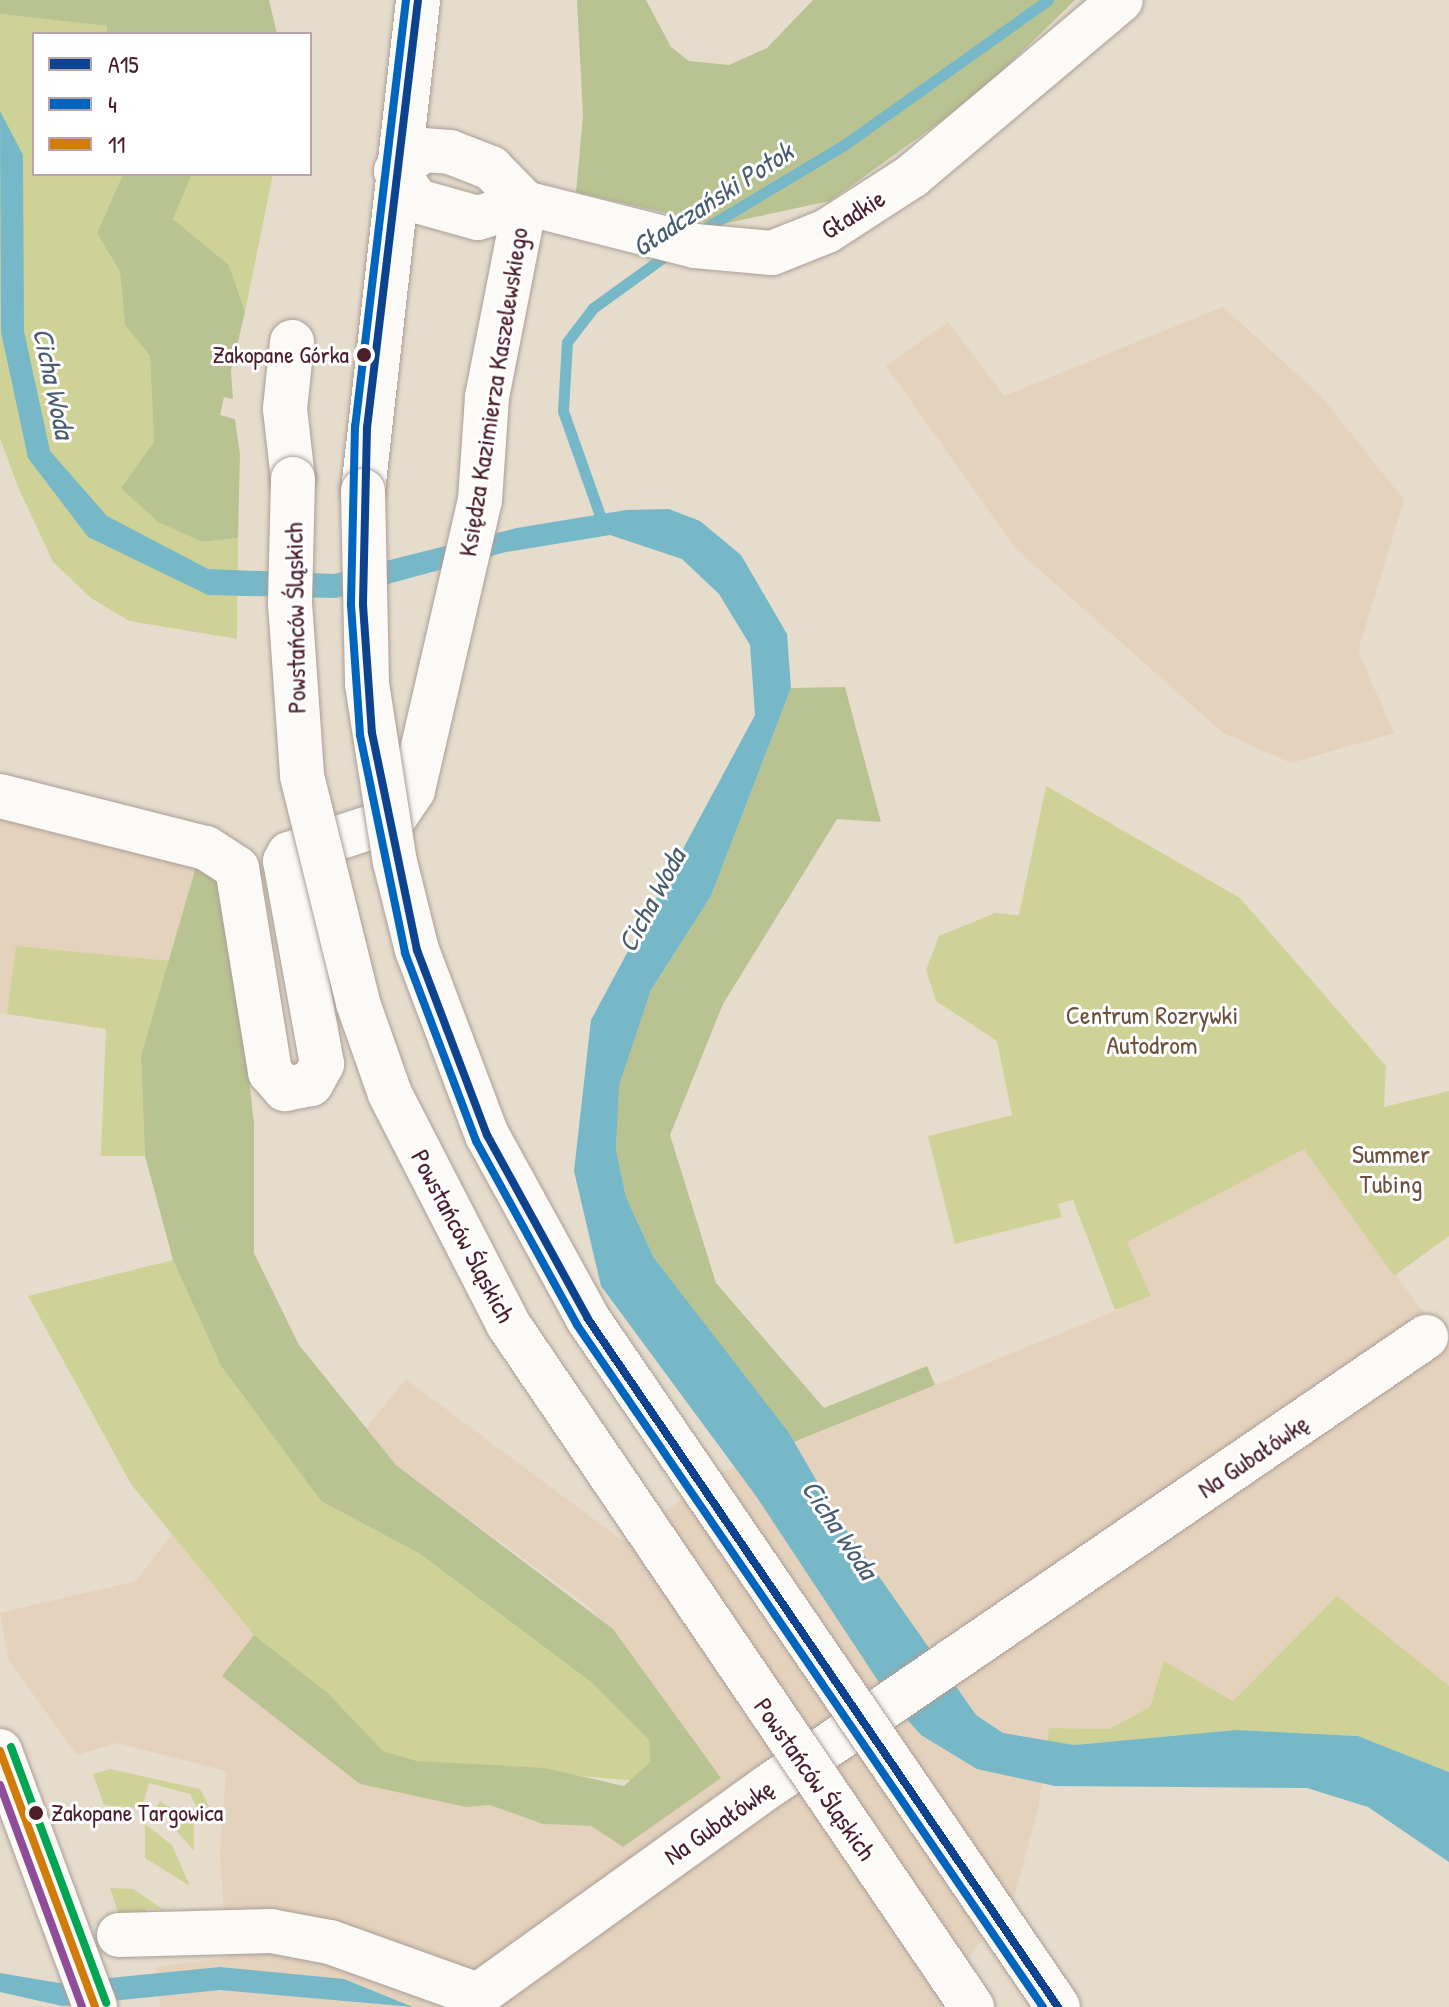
<!DOCTYPE html>
<meta charset="utf-8">
<style>
body{margin:0}
#map{position:relative;width:1449px;height:2007px;overflow:hidden;background:#e6dccc;font-family:"Patrick Hand",sans-serif}
div>[style]{position:absolute}
[style*='--x']{left:calc(var(--x)*1px);top:calc(var(--y)*1px);width:calc(var(--w)*1px);rotate:calc(var(--a)*1deg)}
.built>*{inset:0;background:#e4d2bd}
.green>*{inset:0;background:#cfd297}
.forest>*{inset:0;background:#b9c391}
.water>*{inset:0;background:#77b8c8}
.stream>*{height:11px;margin:-5.5px;padding:0 5.5px;transform-origin:5.5px;border-radius:5.5px;background:#77b8c8}
.roads{filter:drop-shadow(0 0 2px #aa9e97) drop-shadow(0 0 2px #aa9e97)}
.minor>*{height:44px;margin:-22px;padding:0 22px;transform-origin:22px;border-radius:22px;background:#fbfaf7}
.major>*{height:44px;margin:-22px;padding:0 22px;transform-origin:22px;border-radius:22px;background:#fbfaf7}
.bridges{filter:drop-shadow(0 0 2px #aa9e97) drop-shadow(0 0 2px #aa9e97)}
.minor-bridge>*{height:44px;margin:-22px;padding:0 22px;transform-origin:22px;border-radius:22px;background:#fbfaf7}
.bus-1>*{height:8px;margin:-4px;padding:0 4px;transform-origin:4px;border-radius:4px;background:#0d438e}
.bus-2>*{height:8px;margin:-4px;padding:0 4px;transform-origin:4px;border-radius:4px;background:#0065bd}
.bus-3>*{height:8px;margin:-4px;padding:0 4px;transform-origin:4px;border-radius:4px;background:#d17b09}
.bus-4>*{height:8px;margin:-4px;padding:0 4px;transform-origin:4px;border-radius:4px;background:#8e4d99}
.bus-5>*{height:8px;margin:-4px;padding:0 4px;transform-origin:4px;border-radius:4px;background:#00a651}
.dots>*{width:22px;height:22px;translate:-50% -50%;box-sizing:border-box;border:4px solid #fff;border-radius:50%}
span{translate:-50% -50%;white-space:nowrap;text-align:center;line-height:1.15;-webkit-text-stroke:6px #fff;paint-order:stroke}
.bus-label{font-size:24px;color:#4a1f2b}
.right{translate:-100% -50%;text-align:right}
.left{translate:0 -50%;text-align:left}
.street-label{font-size:26px;color:#4a1f2b}
.park-label{font-size:26px;color:#6c523e}
.water-label{font-size:28px;color:#495d71;font-style:italic}
.legend{position:absolute;left:32px;top:32px;width:280px;height:144px;box-sizing:border-box;background:#fff;border:2px solid #b7a5aa;margin:0;padding:10px 14px;list-style:none;font-size:24px;color:#4a1f2b}
.legend li{display:flex;align-items:center;gap:16px;height:40px}
.legend b{width:40px;border:2px solid #b7a5aa}
</style>
<div id="map">
<div class="built">
<div style="clip-path:polygon(1223px 307px,1322px 397px,1404px 500px,1358px 651px,1394px 733px,1291px 763px,1223px 733px,1016px 549px,886px 366px,948px 322px,1004px 396px)"></div>
<div style="clip-path:polygon(0 806px,197px 863px,141px 1056px,145px 1156px,101px 1156px,106px 1029px,0 1013px)"></div>
<div style="clip-path:polygon(1304px 1148px,1449px 1348px,1449px 1686px,1337px 1597px,1233px 1701px,1164px 1662px,1150px 1707px,1109px 1729px,1049px 1728px,1039px 1805px,1013px 1902px,958px 1970px,975px 2007px,160px 2007px,156px 1967px,227px 1958px,220px 1853px,226px 1771px,117px 1743px,77px 1755px,9px 1661px,0 1613px,136px 1581px,172px 1534px,254px 1635px,223px 1676px,360px 1784px,466px 1807px,490px 1805px,543px 1824px,591px 1826px,623px 1847px,720px 1778px,592px 1609px,396px 1465px,366px 1428px,406px 1379px,623px 1541px,718px 1474px,1151px 1296px,1127px 1242px)"></div>
</div>
<div class="green">
<div style="clip-path:polygon(0 14px,108px 26px,107px 34px,34px 34px,34px 174px,123px 174px,97px 233px,120px 272px,125px 325px,150px 356px,158px 522px,202px 542px,238px 538px,237px 639px,129px 621px,91px 598px,53px 562px,18px 487px,0 438px)"></div>
<div style="clip-path:polygon(192px 174px,273px 174px,245px 312px,229px 265px,173px 219px)"></div>
<div style="clip-path:polygon(1046px 786px,1240px 898px,1386px 1066px,1384px 1107px,1449px 1091px,1449px 1236px,1394px 1276px,1304px 1149px,1127px 1242px,1151px 1296px,1115px 1310px,1073px 1200px,1058px 1204px,1062px 1217px,955px 1244px,928px 1136px,1012px 1115px,997px 1041px,936px 1001px,926px 970px,939px 936px,995px 913px,1019px 915px)"></div>
<div style="clip-path:polygon(16px 946px,170px 961px,141px 1056px,145px 1156px,101px 1156px,106px 1029px,7px 1014px)"></div>
<div style="clip-path:polygon(173px 1260px,221px 1366px,321px 1501px,420px 1554px,591px 1682px,649px 1740px,650px 1763px,636px 1781px,417px 1761px,383px 1751px,328px 1693px,254px 1635px,131px 1484px,28px 1296px)"></div>
<div style="clip-path:polygon(1337px 1596px,1449px 1686px,1449px 1772px,1358px 1736px,1236px 1730px,1074px 1745px,1047px 1741px,1049px 1728px,1109px 1729px,1150px 1707px,1164px 1661px,1233px 1701px)"></div>
<div style="clip-path:polygon(110px 1769px,200px 1789px,217px 1822px,204px 1821px,190px 1794px,149px 1783px,142px 1808px,104px 1805px,93px 1774px)"></div>
<div style="clip-path:polygon(160px 1801px,194px 1823px,194px 1851px,156px 1808px)"></div>
<div style="clip-path:polygon(145px 1824px,172px 1845px,190px 1886px,145px 1858px)"></div>
<div style="clip-path:polygon(110px 1888px,133px 1889px,164px 1910px,146px 1908px,145px 1923px,122px 1923px)"></div>
</div>
<div class="forest">
<div style="clip-path:polygon(0 0,269px 0,277px 34px,107px 34px,107px 26px,0 14px)"></div>
<div style="clip-path:polygon(577px 0,646px 0,671px 47px,689px 61px,729px 65px,767px 48px,813px 0,1075px 0,976px 96px,830px 201px,718px 225px,576px 192px,583px 116px)"></div>
<div style="clip-path:polygon(123px 174px,192px 174px,173px 219px,229px 265px,245px 312px,231px 371px,233px 399px,224px 397px,220px 415px,235px 419px,240px 455px,238px 538px,202px 542px,158px 522px,121px 488px,154px 442px,150px 356px,125px 325px,120px 272px,97px 233px)"></div>
<div style="clip-path:polygon(845px 687px,881px 822px,837px 819px,723px 1004px,670px 1135px,716px 1283px,824px 1408px,927px 1366px,935px 1385px,794px 1442px,654px 1258px,626px 1197px,616px 1149px,618px 1085px,651px 990px,711px 896px,791px 688px)"></div>
<div style="clip-path:polygon(197px 863px,221px 875px,240px 995px,254px 1124px,254px 1253px,299px 1345px,396px 1465px,613px 1629px,721px 1778px,623px 1847px,591px 1826px,543px 1824px,490px 1805px,466px 1807px,360px 1784px,222px 1676px,254px 1635px,328px 1693px,383px 1751px,417px 1761px,545px 1768px,624px 1786px,650px 1762px,649px 1740px,591px 1682px,420px 1554px,321px 1501px,221px 1366px,173px 1260px,145px 1156px,141px 1056px)"></div>
</div>
<div class="water">
<div style="clip-path:polygon(0 111px,23px 155px,24px 331px,50px 451px,107px 516px,208px 569px,334px 574px,517px 528px,626px 510px,669px 509px,700px 521px,741px 555px,787px 634px,791px 688px,711px 896px,651px 990px,619px 1085px,616px 1149px,626px 1197px,654px 1258px,789px 1433px,838px 1518px,976px 1715px,1003px 1733px,1074px 1745px,1236px 1730px,1358px 1736px,1449px 1772px,1449px 1862px,1368px 1807px,1307px 1788px,1055px 1786px,977px 1769px,921px 1735px,894px 1705px,756px 1496px,601px 1286px,574px 1171px,591px 1020px,755px 715px,750px 645px,719px 594px,682px 559px,610px 535px,506px 552px,336px 598px,208px 595px,88px 537px,28px 458px,1px 332px)"></div>
<div style="clip-path:polygon(220px 1967px,344px 1979px,413px 2007px,220px 1990px,62px 2006px,0 1992px,0 1973px,59px 1983px)"></div>
</div>
<div class="stream">
<div style="--x:699;--y:232;--w:169;--a:-31"></div>
<div style="--x:844;--y:145;--w:250;--a:-35.4"></div>
<div style="--x:603;--y:524;--w:120;--a:-109.5"></div>
<div style="--x:563;--y:411;--w:69;--a:-86.7"></div>
<div style="--x:567;--y:342;--w:43;--a:-52.6"></div>
<div style="--x:593;--y:308;--w:97;--a:-35.8"></div>
</div>
<div class="roads">
<div class="minor">
<div style="--x:396;--y:171;--w:34;--a:-38"></div>
<div style="--x:423;--y:150;--w:27;--a:4"></div>
<div style="--x:450;--y:152;--w:44;--a:21.3"></div>
<div style="--x:491;--y:168;--w:49;--a:45.8"></div>
<div style="--x:525;--y:203;--w:175;--a:14.2"></div>
<div style="--x:695;--y:246;--w:77;--a:5.2"></div>
<div style="--x:772;--y:253;--w:59;--a:-21.8"></div>
<div style="--x:827;--y:231;--w:101;--a:-32.9"></div>
<div style="--x:912;--y:176;--w:273;--a:-40.1"></div>
<div style="--x:396;--y:171;--w:37;--a:55"></div>
<div style="--x:417;--y:201;--w:63;--a:15.6"></div>
<div style="--x:478;--y:218;--w:49;--a:-17.7"></div>
<div style="--x:292;--y:342;--w:67;--a:96"></div>
<div style="--x:285;--y:409;--w:70;--a:83.5"></div>
<div style="--x:363;--y:491;--w:494;--a:-83.6"></div>
<div style="--x:0;--y:796;--w:212;--a:14.2"></div>
<div style="--x:206;--y:848;--w:37;--a:33"></div>
<div style="--x:237;--y:868;--w:207;--a:80.8"></div>
<div style="--x:270;--y:1072;--w:23;--a:49"></div>
<div style="--x:285;--y:1089;--w:26;--a:-11"></div>
<div style="--x:311;--y:1084;--w:23;--a:-61"></div>
<div style="--x:322;--y:1064;--w:206;--a:-100.3"></div>
<div style="--x:285;--y:861;--w:8;--a:-60"></div>
<div style="--x:289;--y:854;--w:109;--a:-18.1"></div>
<div style="--x:393;--y:820;--w:36;--a:-56"></div>
<div style="--x:413;--y:790;--w:298;--a:-77"></div>
<div style="--x:480;--y:500;--w:103;--a:-86.1"></div>
<div style="--x:487;--y:397;--w:198;--a:-78.9"></div>
<div style="--x:119;--y:1935;--w:152;--a:-1.5"></div>
<div style="--x:271;--y:1931;--w:60;--a:10.6"></div>
<div style="--x:330;--y:1942;--w:157;--a:19.7"></div>
<div style="--x:478;--y:1995;--w:358;--a:-35.7"></div>
<div style="--x:769;--y:1786;--w:796;--a:-34.35"></div>
</div>
<div class="major">
<div style="--x:0;--y:1751;--w:273;--a:69.6"></div>
</div>
</div>
<div class="bridges">
<div class="minor-bridge">
<div style="--x:293;--y:479;--w:124;--a:91.4"></div>
<div style="--x:290;--y:603;--w:173;--a:86"></div>
<div style="--x:302;--y:776;--w:234;--a:76.1"></div>
<div style="--x:358;--y:1003;--w:96;--a:70.6"></div>
<div style="--x:390;--y:1094;--w:259;--a:62.8"></div>
<div style="--x:508;--y:1324;--w:826;--a:55.81"></div>
<div style="--x:363;--y:491;--w:193;--a:88.8"></div>
<div style="--x:367;--y:684;--w:180;--a:81.1"></div>
<div style="--x:395;--y:862;--w:91;--a:76"></div>
<div style="--x:417;--y:950;--w:198;--a:69.3"></div>
<div style="--x:487;--y:1135;--w:210;--a:61.2"></div>
<div style="--x:588;--y:1319;--w:833;--a:55.66"></div>
</div>
</div>
<div class="bus-1">
<div style="--x:418;--y:0;--w:430;--a:96.8"></div>
<div style="--x:367;--y:427;--w:178;--a:91.3"></div>
<div style="--x:363;--y:605;--w:128;--a:86"></div>
<div style="--x:372;--y:733;--w:222;--a:78.3"></div>
<div style="--x:417;--y:950;--w:198;--a:69.3"></div>
<div style="--x:487;--y:1135;--w:210;--a:61.2"></div>
<div style="--x:588;--y:1319;--w:833;--a:55.66"></div>
</div>
<div class="bus-2">
<div style="--x:406;--y:0;--w:429;--a:96.8"></div>
<div style="--x:355;--y:426;--w:179;--a:91.3"></div>
<div style="--x:351;--y:605;--w:130;--a:86"></div>
<div style="--x:360;--y:735;--w:223;--a:78.3"></div>
<div style="--x:405;--y:953;--w:201;--a:69.3"></div>
<div style="--x:476;--y:1141;--w:210;--a:61.2"></div>
<div style="--x:577;--y:1325;--w:826;--a:55.66"></div>
</div>
<div class="bus-3">
<div style="--x:0;--y:1751;--w:273;--a:69.6"></div>
</div>
<div class="bus-4">
<div style="--x:0;--y:1785;--w:237;--a:69.7"></div>
</div>
<div class="bus-5">
<div style="--x:11;--y:1747;--w:273;--a:69.6"></div>
</div>
<div class="dots">
<div style="left:364px;top:355px;background:#4a1f2b"></div>
<div style="left:36px;top:1813px;background:#4a1f2b"></div>
</div>
<div class="bus-label">
<span class="right" style="left:349px;top:355px">Zakopane Górka</span>
<span class="left" style="left:51px;top:1813px">Zakopane Targowica</span>
</div>
<div class="street-label">
<span style="left:853px;top:214px;rotate:-32deg">Gładkie</span>
<span style="left:493px;top:392px;rotate:-81deg">Księdza Kazimierza Kaszelewskiego</span>
<span style="left:295px;top:618px;rotate:-91deg">Powstańców Śląskich</span>
<span style="left:463px;top:1236px;rotate:62deg">Powstańców Śląskich</span>
<span style="left:1253px;top:1456px;rotate:-34deg">Na Gubałówkę</span>
<span style="left:815px;top:1779px;rotate:55deg">Powstańców Śląskich</span>
<span style="left:719px;top:1822px;rotate:-35deg">Na Gubałówkę</span>
</div>
<div class="park-label">
<span style="left:1152px;top:1030px">Centrum Rozrywki<br>Autodrom</span>
<span style="left:1391px;top:1169px">Summer<br>Tubing</span>
</div>
<div class="water-label">
<span style="left:712px;top:199px;rotate:-33deg">Gładczański Potok</span>
<span style="left:54px;top:383px;rotate:78deg">Cicha Woda</span>
<span style="left:651px;top:900px;rotate:-62deg">Cicha Woda</span>
<span style="left:840px;top:1529px;rotate:56deg">Cicha Woda</span>
</div>
<ul class="legend">
<li><b style="height:10px;background:#0d438e"></b>A15</li>
<li><b style="height:10px;background:#0065bd"></b>4</li>
<li><b style="height:10px;background:#d17b09"></b>11</li>
</ul>
</div>
